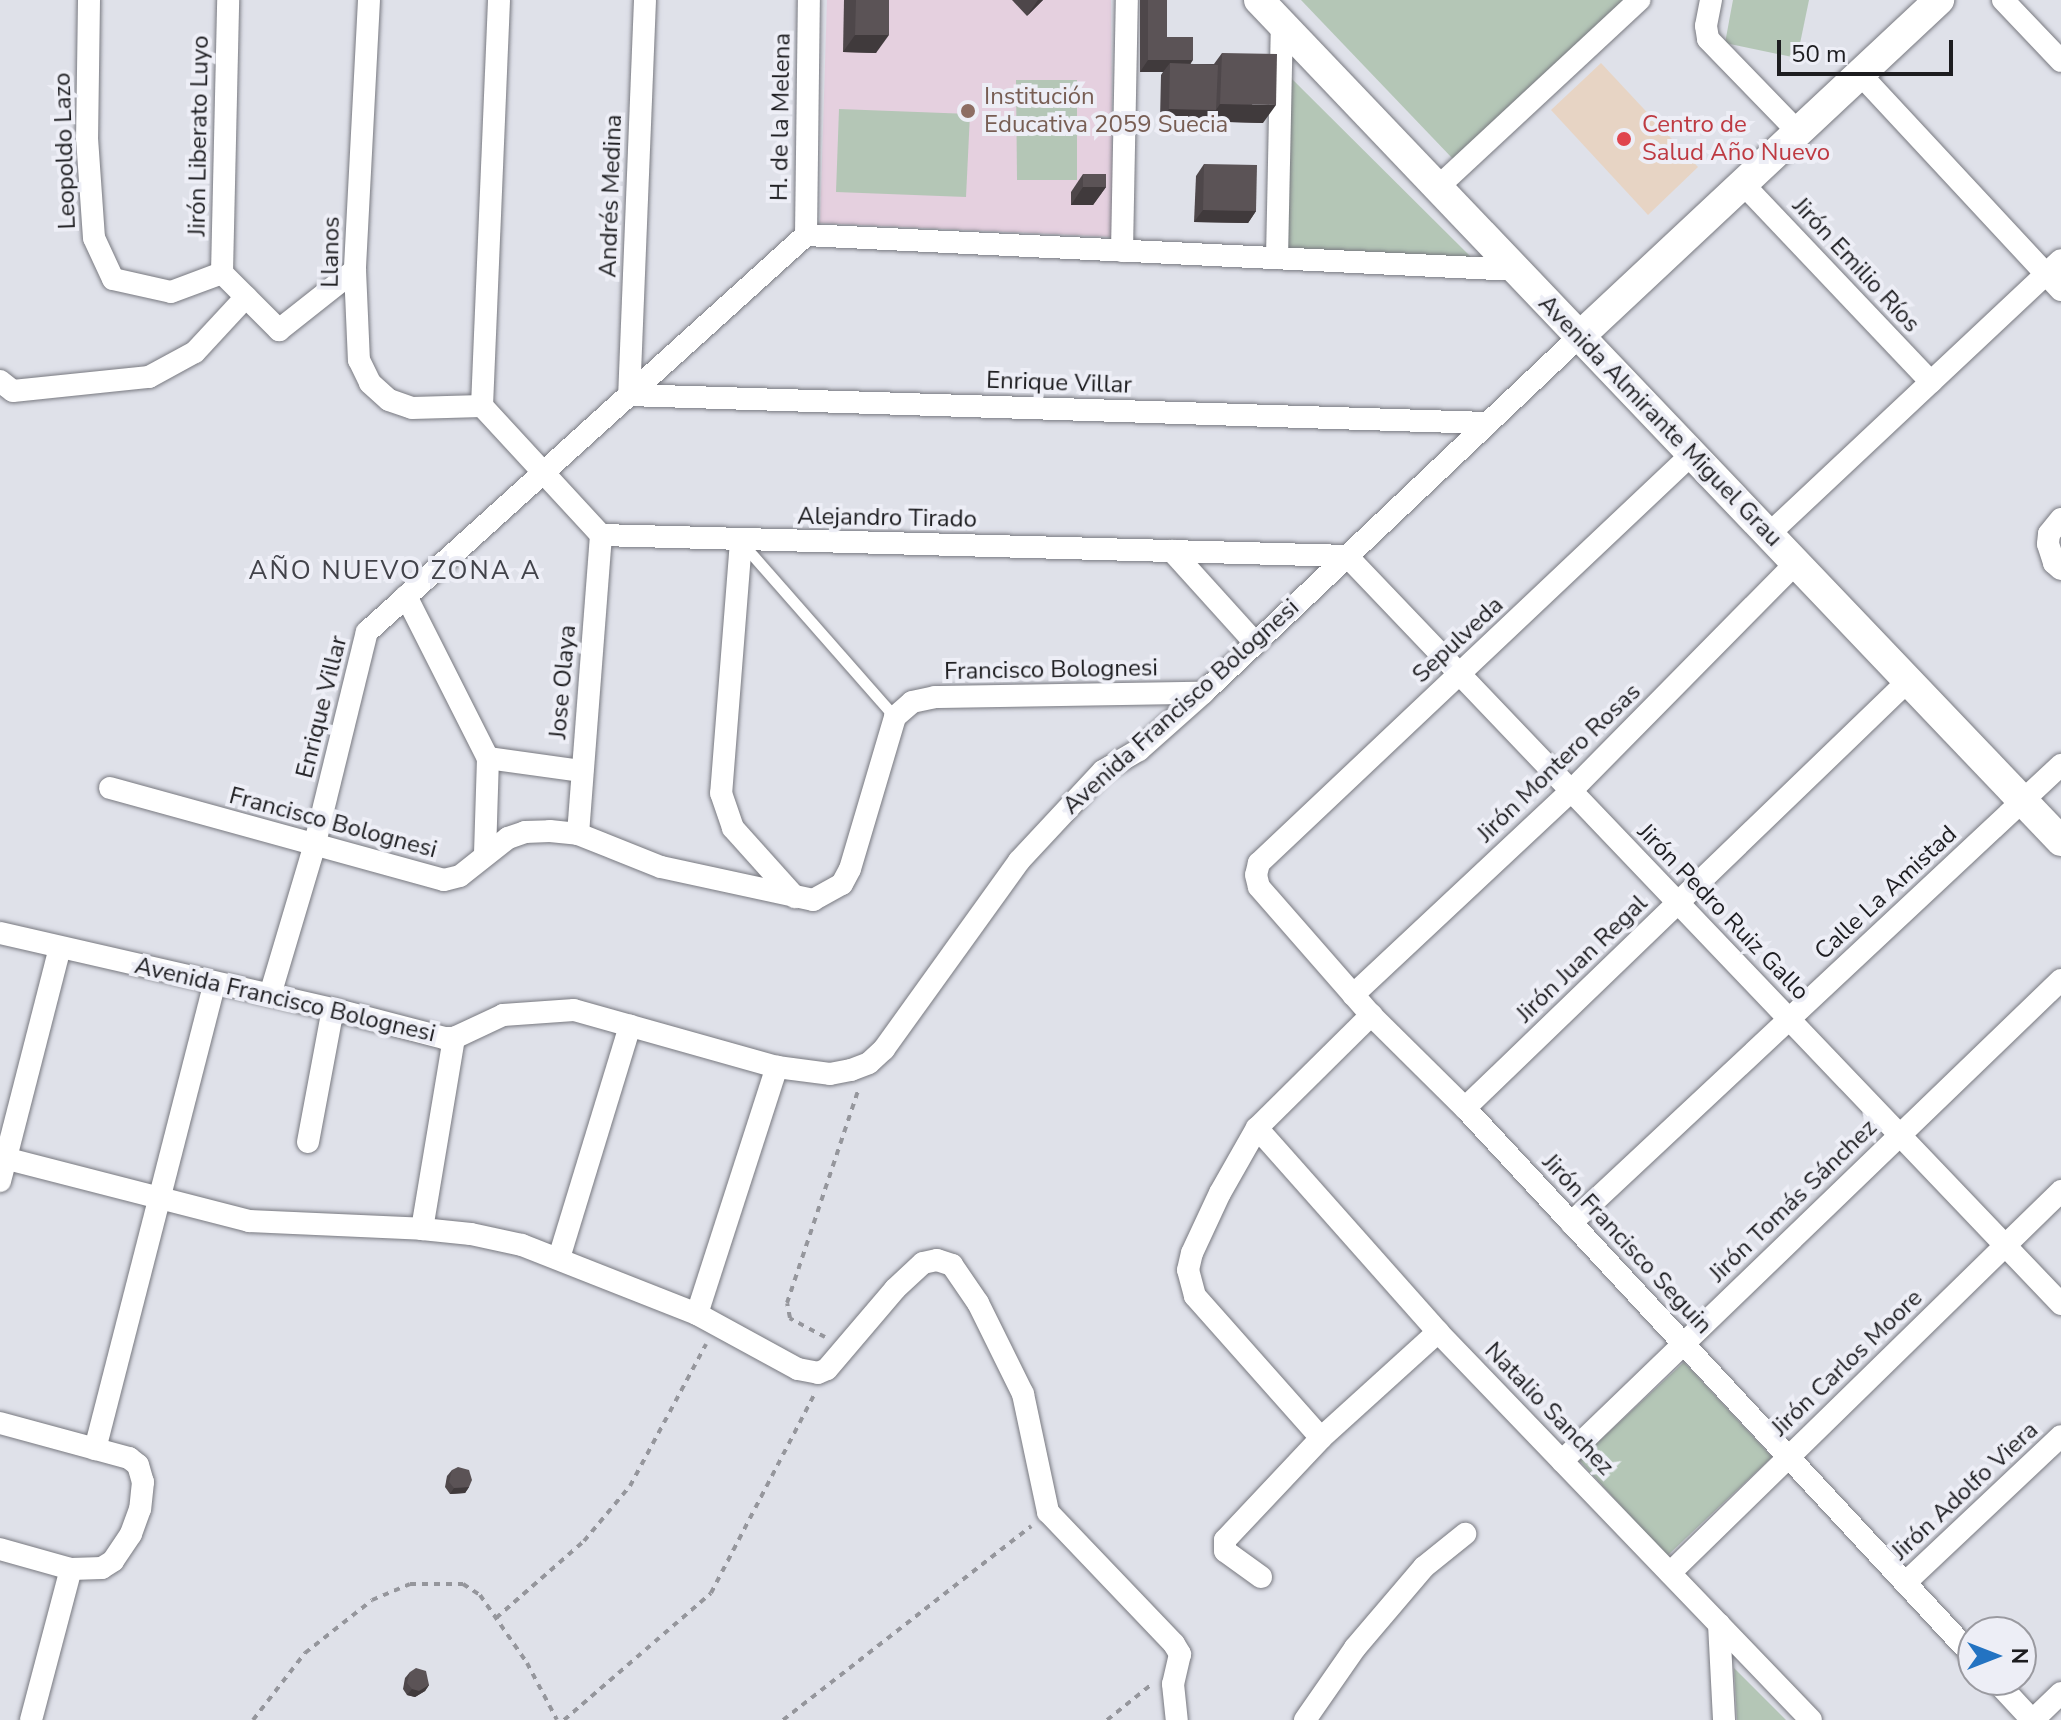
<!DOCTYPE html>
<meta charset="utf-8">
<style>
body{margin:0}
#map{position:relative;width:2061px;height:1720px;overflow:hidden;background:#dfe1e9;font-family:"Nunito Sans",sans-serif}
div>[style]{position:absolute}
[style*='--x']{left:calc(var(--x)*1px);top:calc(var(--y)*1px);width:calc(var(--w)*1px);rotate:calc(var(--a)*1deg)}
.education>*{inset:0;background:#e5d0df}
.medical>*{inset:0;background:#e7d4c4}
.green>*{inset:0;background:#b4c6b6}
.path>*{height:4px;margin-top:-2px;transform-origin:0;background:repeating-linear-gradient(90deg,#95969c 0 6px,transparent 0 12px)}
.roads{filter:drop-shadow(0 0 2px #787980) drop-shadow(0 0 2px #787980)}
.lane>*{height:11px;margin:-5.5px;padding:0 5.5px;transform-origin:5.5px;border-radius:5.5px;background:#fff}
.street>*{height:22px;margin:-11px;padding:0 11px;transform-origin:11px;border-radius:11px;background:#fff}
.secondary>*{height:30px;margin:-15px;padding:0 15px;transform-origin:15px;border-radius:15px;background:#fff}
.wall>*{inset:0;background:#4e474a}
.shaded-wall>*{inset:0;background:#403a3c}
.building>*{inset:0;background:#5b5356}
.dots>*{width:22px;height:22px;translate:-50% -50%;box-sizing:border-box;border:4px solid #edeef6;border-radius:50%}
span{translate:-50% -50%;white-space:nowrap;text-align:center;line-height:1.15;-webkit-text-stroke:8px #edeef6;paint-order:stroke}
.education-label{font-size:24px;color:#785e54}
.left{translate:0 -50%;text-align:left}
.street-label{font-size:24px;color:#1d1d20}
.health-label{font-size:24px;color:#be3a42}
.neighbourhood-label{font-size:26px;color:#42434a;letter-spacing:2px}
.north{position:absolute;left:1957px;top:1616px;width:80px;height:80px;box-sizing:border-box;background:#edeef6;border:2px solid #9a9aa0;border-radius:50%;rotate:90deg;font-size:22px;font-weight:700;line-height:32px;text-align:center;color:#1d1d20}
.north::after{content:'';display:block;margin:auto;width:28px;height:36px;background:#2373c2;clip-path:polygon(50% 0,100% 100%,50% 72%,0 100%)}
.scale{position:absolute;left:1777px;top:40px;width:176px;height:36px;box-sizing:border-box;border:4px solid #1d1d20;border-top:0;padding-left:10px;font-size:24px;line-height:28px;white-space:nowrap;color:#1d1d20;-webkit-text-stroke:6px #edeef6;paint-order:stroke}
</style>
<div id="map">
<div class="education">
<div style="clip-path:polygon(827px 0,1111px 0,1113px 237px,820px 223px)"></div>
</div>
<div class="medical">
<div style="clip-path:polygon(1601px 63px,1698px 167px,1648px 215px,1551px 110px)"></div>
</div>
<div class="green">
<div style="clip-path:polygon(1301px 0,1624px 0,1453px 159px)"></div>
<div style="clip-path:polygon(1733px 0,1809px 0,1797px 58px,1725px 43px)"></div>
<div style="clip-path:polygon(1289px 76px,1471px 257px,1287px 249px)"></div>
<div style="clip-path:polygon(1016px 80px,1077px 80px,1077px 180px,1017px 180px)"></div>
<div style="clip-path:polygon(839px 109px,970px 114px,966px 197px,836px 192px)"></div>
<div style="clip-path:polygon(1684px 1362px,1772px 1457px,1667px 1556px,1579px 1460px)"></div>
<div style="clip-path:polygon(1734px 1668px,1786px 1720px,1737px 1720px)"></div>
</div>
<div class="path">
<div style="--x:825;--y:1337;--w:40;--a:-152"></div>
<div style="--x:790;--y:1318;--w:15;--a:-101"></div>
<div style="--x:787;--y:1303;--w:224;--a:-71.5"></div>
<div style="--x:496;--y:1618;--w:117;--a:-41.2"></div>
<div style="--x:584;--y:1541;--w:72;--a:-50.1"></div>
<div style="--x:630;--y:1486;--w:161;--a:-61.8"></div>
<div style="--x:253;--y:1720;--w:85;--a:-52.2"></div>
<div style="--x:305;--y:1653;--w:85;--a:-38.3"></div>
<div style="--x:372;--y:1600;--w:41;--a:-22.8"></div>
<div style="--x:410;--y:1584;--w:53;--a:0"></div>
<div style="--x:463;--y:1584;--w:20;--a:33"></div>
<div style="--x:480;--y:1595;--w:83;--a:55.3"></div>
<div style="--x:527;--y:1663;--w:64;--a:62.2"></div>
<div style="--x:564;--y:1720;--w:194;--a:-40.8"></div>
<div style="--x:711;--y:1593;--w:225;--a:-62.5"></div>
<div style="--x:783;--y:1720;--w:315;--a:-38"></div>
<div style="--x:1107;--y:1720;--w:58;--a:-38.7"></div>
</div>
<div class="roads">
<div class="lane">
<div style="--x:741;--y:542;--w:233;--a:48.7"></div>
</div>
<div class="street">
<div style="--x:89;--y:0;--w:138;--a:90.8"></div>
<div style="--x:87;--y:138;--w:100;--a:86"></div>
<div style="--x:94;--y:238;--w:45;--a:65.1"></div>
<div style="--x:113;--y:279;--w:59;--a:12.6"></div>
<div style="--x:171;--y:292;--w:54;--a:-20.4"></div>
<div style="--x:369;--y:0;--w:270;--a:93"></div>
<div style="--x:355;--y:270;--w:90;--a:87.5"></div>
<div style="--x:359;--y:360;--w:25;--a:64"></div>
<div style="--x:370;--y:383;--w:25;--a:42"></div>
<div style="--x:389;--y:400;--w:24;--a:19"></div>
<div style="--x:412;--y:408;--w:70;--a:-1.6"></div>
<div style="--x:645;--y:0;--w:395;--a:92.3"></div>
<div style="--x:629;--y:395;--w:859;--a:1.87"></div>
<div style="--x:1711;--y:0;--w:26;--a:101"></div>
<div style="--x:1706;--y:26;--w:13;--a:81"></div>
<div style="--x:1708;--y:39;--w:129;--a:45.9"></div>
<div style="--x:2003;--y:0;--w:84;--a:46.4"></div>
<div style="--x:1860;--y:74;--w:295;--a:47.1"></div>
<div style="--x:1743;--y:184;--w:273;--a:46.5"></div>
<div style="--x:1438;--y:187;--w:275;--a:-42.9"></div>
<div style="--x:806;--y:235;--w:711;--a:2.82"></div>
<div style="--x:806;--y:235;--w:235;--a:-89.3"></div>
<div style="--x:1122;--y:251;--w:251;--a:-88.9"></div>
<div style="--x:1277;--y:258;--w:234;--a:-88.8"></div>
<div style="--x:222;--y:273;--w:273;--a:-88.7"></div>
<div style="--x:222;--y:273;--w:81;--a:45"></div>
<div style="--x:279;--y:330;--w:97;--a:-38.3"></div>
<div style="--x:0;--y:381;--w:16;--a:38"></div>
<div style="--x:13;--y:391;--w:137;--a:-5.9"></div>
<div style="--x:149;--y:377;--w:52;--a:-28.5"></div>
<div style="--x:195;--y:352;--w:75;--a:-47.2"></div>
<div style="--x:482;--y:406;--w:176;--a:47.3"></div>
<div style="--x:601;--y:535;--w:746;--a:1.61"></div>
<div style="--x:482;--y:406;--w:406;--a:-87.6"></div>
<div style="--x:1692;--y:454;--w:596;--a:136.63"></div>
<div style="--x:1259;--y:863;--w:12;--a:104"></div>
<div style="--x:1256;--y:875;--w:12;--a:76"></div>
<div style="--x:1259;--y:887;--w:170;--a:48.8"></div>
<div style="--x:1371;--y:1015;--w:132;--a:44.7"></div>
<div style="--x:1465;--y:1108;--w:747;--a:47.17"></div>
<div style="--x:2061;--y:519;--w:19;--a:129"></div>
<div style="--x:2049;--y:534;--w:10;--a:96"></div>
<div style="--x:2048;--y:544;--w:20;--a:72"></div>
<div style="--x:2054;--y:563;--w:9;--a:41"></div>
<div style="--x:1769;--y:534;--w:400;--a:-43.2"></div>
<div style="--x:741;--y:541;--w:253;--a:94.5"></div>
<div style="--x:721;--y:793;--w:37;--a:71"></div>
<div style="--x:733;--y:828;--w:93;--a:48.1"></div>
<div style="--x:1172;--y:551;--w:124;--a:47.9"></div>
<div style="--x:1347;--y:556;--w:1034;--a:46.33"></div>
<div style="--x:406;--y:596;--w:182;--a:63.2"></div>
<div style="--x:488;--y:758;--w:96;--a:91.8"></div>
<div style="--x:488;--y:758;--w:95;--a:7.9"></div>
<div style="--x:110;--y:788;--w:346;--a:15.4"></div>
<div style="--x:444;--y:880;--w:16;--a:-14"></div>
<div style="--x:460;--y:876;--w:61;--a:-38.4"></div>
<div style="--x:508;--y:838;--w:18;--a:-19"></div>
<div style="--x:525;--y:832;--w:25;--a:-2"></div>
<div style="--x:550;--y:831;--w:28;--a:6"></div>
<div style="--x:578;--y:834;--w:89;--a:21.7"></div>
<div style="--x:661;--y:867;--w:156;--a:12.2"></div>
<div style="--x:813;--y:900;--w:33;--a:-29"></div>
<div style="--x:842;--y:884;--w:17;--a:-62"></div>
<div style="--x:850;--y:869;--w:159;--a:-73.5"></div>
<div style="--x:895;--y:717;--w:23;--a:-41"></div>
<div style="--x:912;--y:702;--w:24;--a:-12"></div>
<div style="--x:935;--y:697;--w:268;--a:-0.9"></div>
<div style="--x:578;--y:834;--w:300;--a:-85.6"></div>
<div style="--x:0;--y:933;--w:342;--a:12.9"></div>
<div style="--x:333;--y:1009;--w:115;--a:14.6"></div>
<div style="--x:444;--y:1038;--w:10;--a:0"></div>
<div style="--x:454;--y:1038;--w:54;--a:-25.1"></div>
<div style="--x:503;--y:1015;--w:71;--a:-4"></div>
<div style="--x:574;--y:1010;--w:211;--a:15.7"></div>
<div style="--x:777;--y:1067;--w:53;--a:7.5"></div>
<div style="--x:830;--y:1074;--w:21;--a:-11"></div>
<div style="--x:851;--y:1070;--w:19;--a:-21"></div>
<div style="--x:869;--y:1063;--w:21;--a:-43"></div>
<div style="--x:884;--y:1049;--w:231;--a:-54.3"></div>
<div style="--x:1019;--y:861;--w:123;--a:-47"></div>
<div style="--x:1103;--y:771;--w:42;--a:-30.3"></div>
<div style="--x:1139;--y:750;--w:86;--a:-41.7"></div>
<div style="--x:1203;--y:693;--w:519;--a:-43.44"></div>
<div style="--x:270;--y:995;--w:154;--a:-73.4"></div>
<div style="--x:314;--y:847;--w:221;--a:-76.2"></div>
<div style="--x:367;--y:632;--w:592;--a:-42.12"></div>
<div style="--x:1353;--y:995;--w:299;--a:-43.1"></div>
<div style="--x:1571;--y:791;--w:320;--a:-45.4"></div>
<div style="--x:1465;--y:1108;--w:615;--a:-43.95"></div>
<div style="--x:1257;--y:1128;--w:273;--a:48.4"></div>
<div style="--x:1438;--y:1332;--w:538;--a:46.13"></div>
<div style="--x:308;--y:1142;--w:135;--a:-79.4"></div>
<div style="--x:0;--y:1157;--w:257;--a:14.4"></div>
<div style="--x:249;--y:1221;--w:173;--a:2.6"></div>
<div style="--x:422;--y:1229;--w:49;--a:5.8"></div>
<div style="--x:471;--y:1234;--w:52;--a:12.2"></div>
<div style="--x:522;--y:1245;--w:188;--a:21.5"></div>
<div style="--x:697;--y:1314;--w:115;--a:28.6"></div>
<div style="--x:798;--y:1369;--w:20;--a:11"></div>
<div style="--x:818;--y:1373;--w:10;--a:-24"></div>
<div style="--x:827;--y:1369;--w:105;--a:-49.6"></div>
<div style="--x:895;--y:1289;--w:38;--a:-43"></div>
<div style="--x:923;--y:1263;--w:14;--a:-12"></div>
<div style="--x:937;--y:1260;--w:16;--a:18"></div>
<div style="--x:952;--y:1265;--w:46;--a:55.6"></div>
<div style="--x:978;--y:1303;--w:102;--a:63.7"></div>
<div style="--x:1023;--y:1394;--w:121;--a:78"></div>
<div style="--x:1048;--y:1512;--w:182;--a:46.3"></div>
<div style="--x:1174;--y:1644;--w:12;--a:59"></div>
<div style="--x:1180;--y:1654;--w:31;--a:103"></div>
<div style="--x:1173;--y:1684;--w:36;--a:84"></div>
<div style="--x:0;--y:1181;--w:241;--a:-75.6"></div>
<div style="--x:1571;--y:1223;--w:671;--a:-43.07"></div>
<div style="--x:422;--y:1229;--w:194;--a:-80.5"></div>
<div style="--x:559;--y:1258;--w:243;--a:-73"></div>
<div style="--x:697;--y:1314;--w:260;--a:-72.1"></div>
<div style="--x:0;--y:1423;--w:134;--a:15.2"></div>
<div style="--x:129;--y:1458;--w:11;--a:38"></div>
<div style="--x:138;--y:1465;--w:18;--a:74"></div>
<div style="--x:143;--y:1482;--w:27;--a:96"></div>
<div style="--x:140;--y:1509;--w:27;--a:110"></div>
<div style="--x:131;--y:1534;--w:32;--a:124"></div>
<div style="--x:113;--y:1561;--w:13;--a:148"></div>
<div style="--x:102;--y:1568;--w:31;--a:178"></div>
<div style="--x:71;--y:1569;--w:74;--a:-164.3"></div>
<div style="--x:1321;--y:1438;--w:190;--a:-131.6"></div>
<div style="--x:1195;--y:1296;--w:27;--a:-105"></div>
<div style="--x:1188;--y:1270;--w:17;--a:-77"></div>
<div style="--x:1192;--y:1253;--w:66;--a:-65"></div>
<div style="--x:1220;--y:1193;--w:75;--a:-60.4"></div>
<div style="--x:1257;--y:1128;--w:161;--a:-44.7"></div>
<div style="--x:95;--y:1449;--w:481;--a:-75.6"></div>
<div style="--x:1562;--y:1461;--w:693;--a:-43.95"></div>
<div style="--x:1670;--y:1573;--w:547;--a:-44.33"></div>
<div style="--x:1261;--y:1577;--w:44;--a:-144.2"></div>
<div style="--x:1225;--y:1551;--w:11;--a:-90"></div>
<div style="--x:1225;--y:1540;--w:140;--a:-46.7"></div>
<div style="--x:1321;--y:1438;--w:158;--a:-42.2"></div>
<div style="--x:1905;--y:1583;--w:214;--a:-43.3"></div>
<div style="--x:1719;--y:1624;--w:96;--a:87"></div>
<div style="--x:1995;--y:1680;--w:54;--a:47.2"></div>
<div style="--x:31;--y:1720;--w:156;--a:-75.2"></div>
<div style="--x:1305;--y:1720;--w:88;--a:-55.2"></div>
<div style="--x:1355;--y:1648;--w:106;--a:-49.6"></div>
<div style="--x:1424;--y:1567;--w:53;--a:-38.8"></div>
<div style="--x:2033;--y:1720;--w:39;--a:-44"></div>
</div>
<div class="secondary">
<div style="--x:1259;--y:0;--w:1162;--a:46.36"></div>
<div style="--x:1580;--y:336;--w:492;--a:-43.1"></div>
</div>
</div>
<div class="wall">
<div style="clip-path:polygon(844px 0,889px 0,876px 53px,843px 52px)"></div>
<div style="clip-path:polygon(1012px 0,1043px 0,1027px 16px)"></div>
<div style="clip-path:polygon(1140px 0,1167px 0,1167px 37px,1191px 64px,1214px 64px,1222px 53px,1263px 123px,1160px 120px,1161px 75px,1163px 72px,1140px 72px)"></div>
<div style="clip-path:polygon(1204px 164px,1256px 211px,1248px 223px,1194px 222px,1196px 176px)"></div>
<div style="clip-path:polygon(1083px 174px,1106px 187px,1093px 205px,1071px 205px,1071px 192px)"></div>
<div style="clip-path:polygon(452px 1470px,469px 1487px,465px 1493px,450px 1494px,445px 1487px,447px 1476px)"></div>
<div style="clip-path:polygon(410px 1672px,429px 1685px,425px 1691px,415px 1697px,407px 1695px,403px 1689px,405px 1678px)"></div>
</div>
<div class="shaded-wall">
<div style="clip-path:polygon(1038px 0,1043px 0,1027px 16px)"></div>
<div style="clip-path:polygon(855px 35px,889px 35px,876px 53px,843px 52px)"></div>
<div style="clip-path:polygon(1148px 60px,1193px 60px,1185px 72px,1170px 63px,1163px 72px,1140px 72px)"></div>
<div style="clip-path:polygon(1220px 104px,1276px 105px,1263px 123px,1160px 120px,1169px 109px,1216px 110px)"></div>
<div style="clip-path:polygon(1083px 187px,1106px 187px,1093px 205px,1071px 205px)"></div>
<div style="clip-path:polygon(1203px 210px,1256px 211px,1248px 223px,1194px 222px)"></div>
<div style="clip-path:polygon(469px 1487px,465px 1493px,450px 1494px,454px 1488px)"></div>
<div style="clip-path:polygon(429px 1685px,425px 1691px,415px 1697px,407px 1695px,412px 1689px)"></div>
</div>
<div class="building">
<div style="clip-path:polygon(856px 0,889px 0,889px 35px,855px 35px)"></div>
<div style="clip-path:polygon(1148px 0,1167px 0,1167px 37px,1193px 37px,1193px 60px,1148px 60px)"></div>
<div style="clip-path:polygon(1222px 53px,1277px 54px,1276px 105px,1220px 104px)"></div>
<div style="clip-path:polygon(1170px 63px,1218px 65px,1216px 110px,1169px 109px)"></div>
<div style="clip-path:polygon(1204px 164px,1257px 165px,1256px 211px,1203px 210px)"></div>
<div style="clip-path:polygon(1083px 174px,1106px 174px,1106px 187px,1083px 187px)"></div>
<div style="clip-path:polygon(458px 1467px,469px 1470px,472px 1480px,469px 1487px,454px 1488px,449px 1482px,452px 1470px)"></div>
<div style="clip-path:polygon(416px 1668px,426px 1671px,429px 1685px,419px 1691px,412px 1689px,407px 1683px,410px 1672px)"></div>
</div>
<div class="dots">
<div style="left:968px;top:111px;background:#8d6e63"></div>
<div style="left:1624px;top:139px;background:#e0444e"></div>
</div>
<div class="education-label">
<span class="left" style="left:984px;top:111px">Institución<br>Educativa 2059 Suecia</span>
</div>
<div class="street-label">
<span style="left:781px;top:117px;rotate:-89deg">H. de la Melena</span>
<span style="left:199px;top:136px;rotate:-89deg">Jirón Liberato Luyo</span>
<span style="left:65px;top:151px;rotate:-92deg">Leopoldo Lazo</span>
<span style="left:611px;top:196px;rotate:-88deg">Andrés Medina</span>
<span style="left:331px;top:252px;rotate:-89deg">Llanos</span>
<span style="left:1856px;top:265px;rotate:47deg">Jirón Emilio Ríos</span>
<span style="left:1059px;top:383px;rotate:2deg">Enrique Villar</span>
<span style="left:1660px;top:421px;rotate:46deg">Avenida Almirante Miguel Grau</span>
<span style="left:887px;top:518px;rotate:1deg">Alejandro Tirado</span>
<span style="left:1458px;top:640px;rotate:-43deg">Sepulveda</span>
<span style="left:1051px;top:670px;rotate:-1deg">Francisco Bolognesi</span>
<span style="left:563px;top:682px;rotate:-85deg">Jose Olaya</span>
<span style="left:322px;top:707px;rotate:-76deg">Enrique Villar</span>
<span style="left:1181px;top:707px;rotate:-42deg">Avenida Francisco Bolognesi</span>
<span style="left:1559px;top:763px;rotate:-44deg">Jirón Montero Rosas</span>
<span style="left:333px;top:823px;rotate:15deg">Francisco Bolognesi</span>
<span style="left:1886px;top:893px;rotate:-43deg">Calle La Amistad</span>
<span style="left:1723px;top:912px;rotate:46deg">Jirón Pedro Ruiz Gallo</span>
<span style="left:1582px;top:959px;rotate:-44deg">Jirón Juan Regal</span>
<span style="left:285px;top:1000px;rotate:13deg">Avenida Francisco Bolognesi</span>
<span style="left:1793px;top:1201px;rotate:-44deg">Jirón Tomás Sánchez</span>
<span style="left:1627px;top:1244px;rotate:47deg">Jirón Francisco Seguin</span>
<span style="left:1847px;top:1363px;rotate:-44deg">Jirón Carlos Moore</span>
<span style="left:1549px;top:1409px;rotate:46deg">Natalio Sanchez</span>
<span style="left:1965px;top:1491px;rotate:-43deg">Jirón Adolfo Viera</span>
</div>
<div class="health-label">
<span class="left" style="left:1642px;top:139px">Centro de<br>Salud Año Nuevo</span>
</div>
<div class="neighbourhood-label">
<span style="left:395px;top:571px">AÑO NUEVO ZONA A</span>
</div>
<div class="north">N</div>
<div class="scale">50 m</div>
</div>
